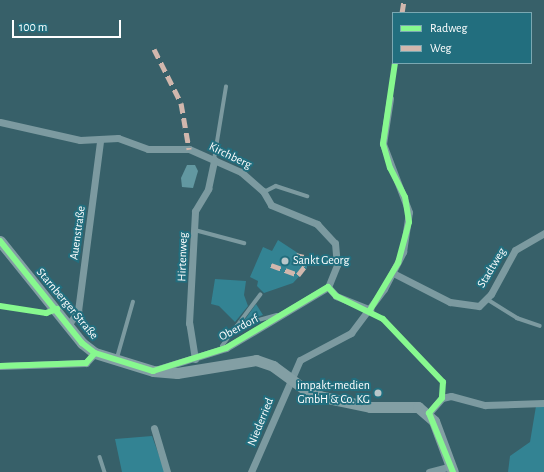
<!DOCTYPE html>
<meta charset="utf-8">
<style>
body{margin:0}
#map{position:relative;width:544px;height:472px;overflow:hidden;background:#376069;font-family:"Alegreya Sans",sans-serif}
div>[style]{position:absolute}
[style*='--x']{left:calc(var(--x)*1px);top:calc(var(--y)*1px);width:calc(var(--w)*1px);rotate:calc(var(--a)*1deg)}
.green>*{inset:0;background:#338393}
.water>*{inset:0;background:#6298a1}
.service>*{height:3.5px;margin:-1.75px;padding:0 1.75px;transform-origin:1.75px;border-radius:1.75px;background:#7c9aa0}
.minor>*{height:7px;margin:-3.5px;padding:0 3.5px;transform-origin:3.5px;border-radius:3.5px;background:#7c9aa0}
.secondary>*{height:11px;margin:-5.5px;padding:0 5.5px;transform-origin:5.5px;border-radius:5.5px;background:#839fa4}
.quiet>*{height:5px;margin-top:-2.5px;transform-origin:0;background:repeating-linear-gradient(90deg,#d1b7ad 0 10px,transparent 0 15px)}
.cycleway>*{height:6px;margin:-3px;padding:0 3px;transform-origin:3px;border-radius:3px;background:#87f88f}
.dots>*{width:11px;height:11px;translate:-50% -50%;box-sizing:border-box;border:2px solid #226e7e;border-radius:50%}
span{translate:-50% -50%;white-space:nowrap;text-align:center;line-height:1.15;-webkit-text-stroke:4px #226e7e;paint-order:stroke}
.street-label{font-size:12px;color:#fff}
.poi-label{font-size:12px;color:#fff}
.left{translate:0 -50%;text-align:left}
.right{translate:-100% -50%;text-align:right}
.legend{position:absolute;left:392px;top:12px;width:140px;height:52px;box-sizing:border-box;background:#226e7e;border:1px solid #7aa8b2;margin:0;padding:5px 7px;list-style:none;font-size:12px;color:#fff}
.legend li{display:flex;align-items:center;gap:8px;height:20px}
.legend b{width:20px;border:1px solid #7aa8b2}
.scale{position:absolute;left:12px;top:20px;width:109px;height:18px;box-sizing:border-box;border:2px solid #fff;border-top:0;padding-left:5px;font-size:12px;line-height:14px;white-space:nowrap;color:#fff;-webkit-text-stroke:3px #226e7e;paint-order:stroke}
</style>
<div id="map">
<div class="green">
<div style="clip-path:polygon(278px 240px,307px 259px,307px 268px,293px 283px,264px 293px,257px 286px,258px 281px,250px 277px,263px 247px,272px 251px)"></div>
<div style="clip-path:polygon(215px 279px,246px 281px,244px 295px,248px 306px,235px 322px,219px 306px,211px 304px)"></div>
<div style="clip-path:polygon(256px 304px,263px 315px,241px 323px,246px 318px)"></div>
<div style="clip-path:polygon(544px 405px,544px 472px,508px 472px,510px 456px,530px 442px,536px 406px)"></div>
<div style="clip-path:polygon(152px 436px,165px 472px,122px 472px,115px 439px)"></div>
</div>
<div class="water">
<div style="clip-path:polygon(187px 165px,195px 165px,198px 171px,193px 188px,182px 187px,181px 178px)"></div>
</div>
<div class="service">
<div style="--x:214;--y:160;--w:74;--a:-80.7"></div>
<div style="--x:264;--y:192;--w:13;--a:-27"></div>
<div style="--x:276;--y:186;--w:33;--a:18"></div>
<div style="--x:195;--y:230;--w:51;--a:14.9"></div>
<div style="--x:487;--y:299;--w:36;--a:32"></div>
<div style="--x:517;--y:318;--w:24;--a:19"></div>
<div style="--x:237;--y:326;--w:41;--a:-15.4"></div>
<div style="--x:222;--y:346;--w:64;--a:-53.3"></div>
<div style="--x:117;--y:358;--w:58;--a:-74.1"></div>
<div style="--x:100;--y:457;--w:16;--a:72"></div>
</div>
<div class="minor">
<div style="--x:0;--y:122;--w:82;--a:12.7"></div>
<div style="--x:80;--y:140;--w:38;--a:-3"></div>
<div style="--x:118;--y:138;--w:32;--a:20"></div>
<div style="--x:148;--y:149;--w:41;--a:0"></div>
<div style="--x:189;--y:149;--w:57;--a:23.9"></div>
<div style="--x:241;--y:172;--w:29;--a:41"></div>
<div style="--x:263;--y:191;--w:16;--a:60"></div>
<div style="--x:271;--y:205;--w:50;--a:22.4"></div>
<div style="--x:317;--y:224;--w:26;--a:47"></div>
<div style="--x:335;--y:243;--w:22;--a:85"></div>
<div style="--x:337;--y:265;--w:24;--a:112"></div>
<div style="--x:328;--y:287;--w:119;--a:149.1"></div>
<div style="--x:226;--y:348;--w:74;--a:162.8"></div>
<div style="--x:393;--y:273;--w:64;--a:27"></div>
<div style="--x:450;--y:302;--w:29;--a:8"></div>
<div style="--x:479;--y:306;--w:17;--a:-45"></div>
<div style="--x:491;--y:294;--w:50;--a:-61.4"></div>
<div style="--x:515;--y:250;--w:34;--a:-30"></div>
<div style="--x:328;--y:287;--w:12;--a:48"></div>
<div style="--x:336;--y:296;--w:37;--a:22"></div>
<div style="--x:69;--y:324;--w:16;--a:-55"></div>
<div style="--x:78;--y:311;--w:170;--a:-82.6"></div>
<div style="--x:195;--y:359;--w:36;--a:-99"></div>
<div style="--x:189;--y:323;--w:112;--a:-86.9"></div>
<div style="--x:195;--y:211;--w:26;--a:-59"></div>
<div style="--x:208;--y:189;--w:30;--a:-78"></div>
<div style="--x:0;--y:366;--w:86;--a:-2"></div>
<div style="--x:86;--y:363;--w:13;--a:-48"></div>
<div style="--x:429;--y:413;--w:20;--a:-49"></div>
<div style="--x:442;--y:398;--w:9;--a:-13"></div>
<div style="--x:451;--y:396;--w:35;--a:15"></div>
<div style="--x:485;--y:405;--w:59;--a:-1.9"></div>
<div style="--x:154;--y:428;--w:46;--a:73.5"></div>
<div style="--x:251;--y:472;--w:122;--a:-66.4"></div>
<div style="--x:300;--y:360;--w:58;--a:-27.9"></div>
<div style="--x:351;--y:333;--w:55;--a:-53.1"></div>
<div style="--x:384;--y:289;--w:42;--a:-62.8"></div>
<div style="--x:403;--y:252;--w:40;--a:-81.5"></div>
<div style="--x:409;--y:212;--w:73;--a:-110.9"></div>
<div style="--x:383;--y:144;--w:46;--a:-81.2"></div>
<div style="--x:429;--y:472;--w:23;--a:-15"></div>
</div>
<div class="secondary">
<div style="--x:0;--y:241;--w:131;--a:51.2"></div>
<div style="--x:82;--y:343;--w:16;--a:38"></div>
<div style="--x:95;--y:353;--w:61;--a:17.2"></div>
<div style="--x:153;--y:371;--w:24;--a:5"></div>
<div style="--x:177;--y:373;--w:80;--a:-9.3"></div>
<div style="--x:256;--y:360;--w:18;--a:19"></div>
<div style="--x:273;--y:366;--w:42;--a:36.3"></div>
<div style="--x:307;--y:391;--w:17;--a:21"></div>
<div style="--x:323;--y:397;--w:48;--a:12"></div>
<div style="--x:370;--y:407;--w:48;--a:0"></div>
<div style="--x:418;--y:407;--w:21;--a:41"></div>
<div style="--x:434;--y:421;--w:54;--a:69.6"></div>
</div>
<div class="quiet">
<div style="--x:402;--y:13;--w:13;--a:-81"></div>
<div style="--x:154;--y:49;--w:60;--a:63.4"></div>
<div style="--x:181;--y:103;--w:47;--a:80.1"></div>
<div style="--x:271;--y:265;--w:29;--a:20"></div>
<div style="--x:298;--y:275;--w:11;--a:-52"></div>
<div style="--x:305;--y:266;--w:9;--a:-96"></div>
<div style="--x:304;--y:257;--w:8;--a:-166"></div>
</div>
<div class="cycleway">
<div style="--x:0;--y:241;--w:131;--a:51.2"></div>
<div style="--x:82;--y:343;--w:16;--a:38"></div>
<div style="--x:95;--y:353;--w:61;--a:17.2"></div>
<div style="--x:153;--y:371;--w:77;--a:-17.5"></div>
<div style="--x:226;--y:348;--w:119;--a:-30.9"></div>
<div style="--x:328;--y:287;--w:12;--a:48"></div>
<div style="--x:336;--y:296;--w:52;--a:26.1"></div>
<div style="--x:383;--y:319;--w:87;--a:46.4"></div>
<div style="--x:443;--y:382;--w:16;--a:94"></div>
<div style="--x:442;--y:398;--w:20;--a:131"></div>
<div style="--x:429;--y:413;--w:64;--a:67.9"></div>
<div style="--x:0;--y:306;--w:47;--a:8.7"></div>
<div style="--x:46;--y:313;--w:12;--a:-20"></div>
<div style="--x:370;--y:310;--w:55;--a:-59.2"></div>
<div style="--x:398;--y:263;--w:42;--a:-75"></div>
<div style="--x:409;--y:222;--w:25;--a:-99"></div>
<div style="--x:405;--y:197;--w:33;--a:-117"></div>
<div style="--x:390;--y:168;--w:25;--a:-106"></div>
<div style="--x:383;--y:144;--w:82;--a:-81.6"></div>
<div style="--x:0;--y:366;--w:86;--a:-2"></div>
<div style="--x:86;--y:363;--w:13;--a:-48"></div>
</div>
<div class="dots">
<div style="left:285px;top:261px;background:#b9c7ca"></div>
<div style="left:378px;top:393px;background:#b9c7ca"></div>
</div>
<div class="street-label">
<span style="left:230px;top:156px;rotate:26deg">Kirchberg</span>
<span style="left:78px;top:233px;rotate:-82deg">Auenstraße</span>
<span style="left:183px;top:257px;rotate:-88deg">Hirtenweg</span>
<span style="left:492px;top:268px;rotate:-59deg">Stadtweg</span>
<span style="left:67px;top:304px;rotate:50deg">Starnberger Straße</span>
<span style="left:239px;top:328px;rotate:-28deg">Oberdorf</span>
<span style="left:261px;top:422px;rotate:-68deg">Niederried</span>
</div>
<div class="poi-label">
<span class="left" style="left:293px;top:261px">Sankt Georg</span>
<span class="right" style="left:370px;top:393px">impakt-medien<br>GmbH &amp; Co. KG</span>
</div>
<ul class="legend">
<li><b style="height:5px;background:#87f88f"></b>Radweg</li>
<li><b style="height:5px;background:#d1b7ad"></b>Weg</li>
</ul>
<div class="scale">100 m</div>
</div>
